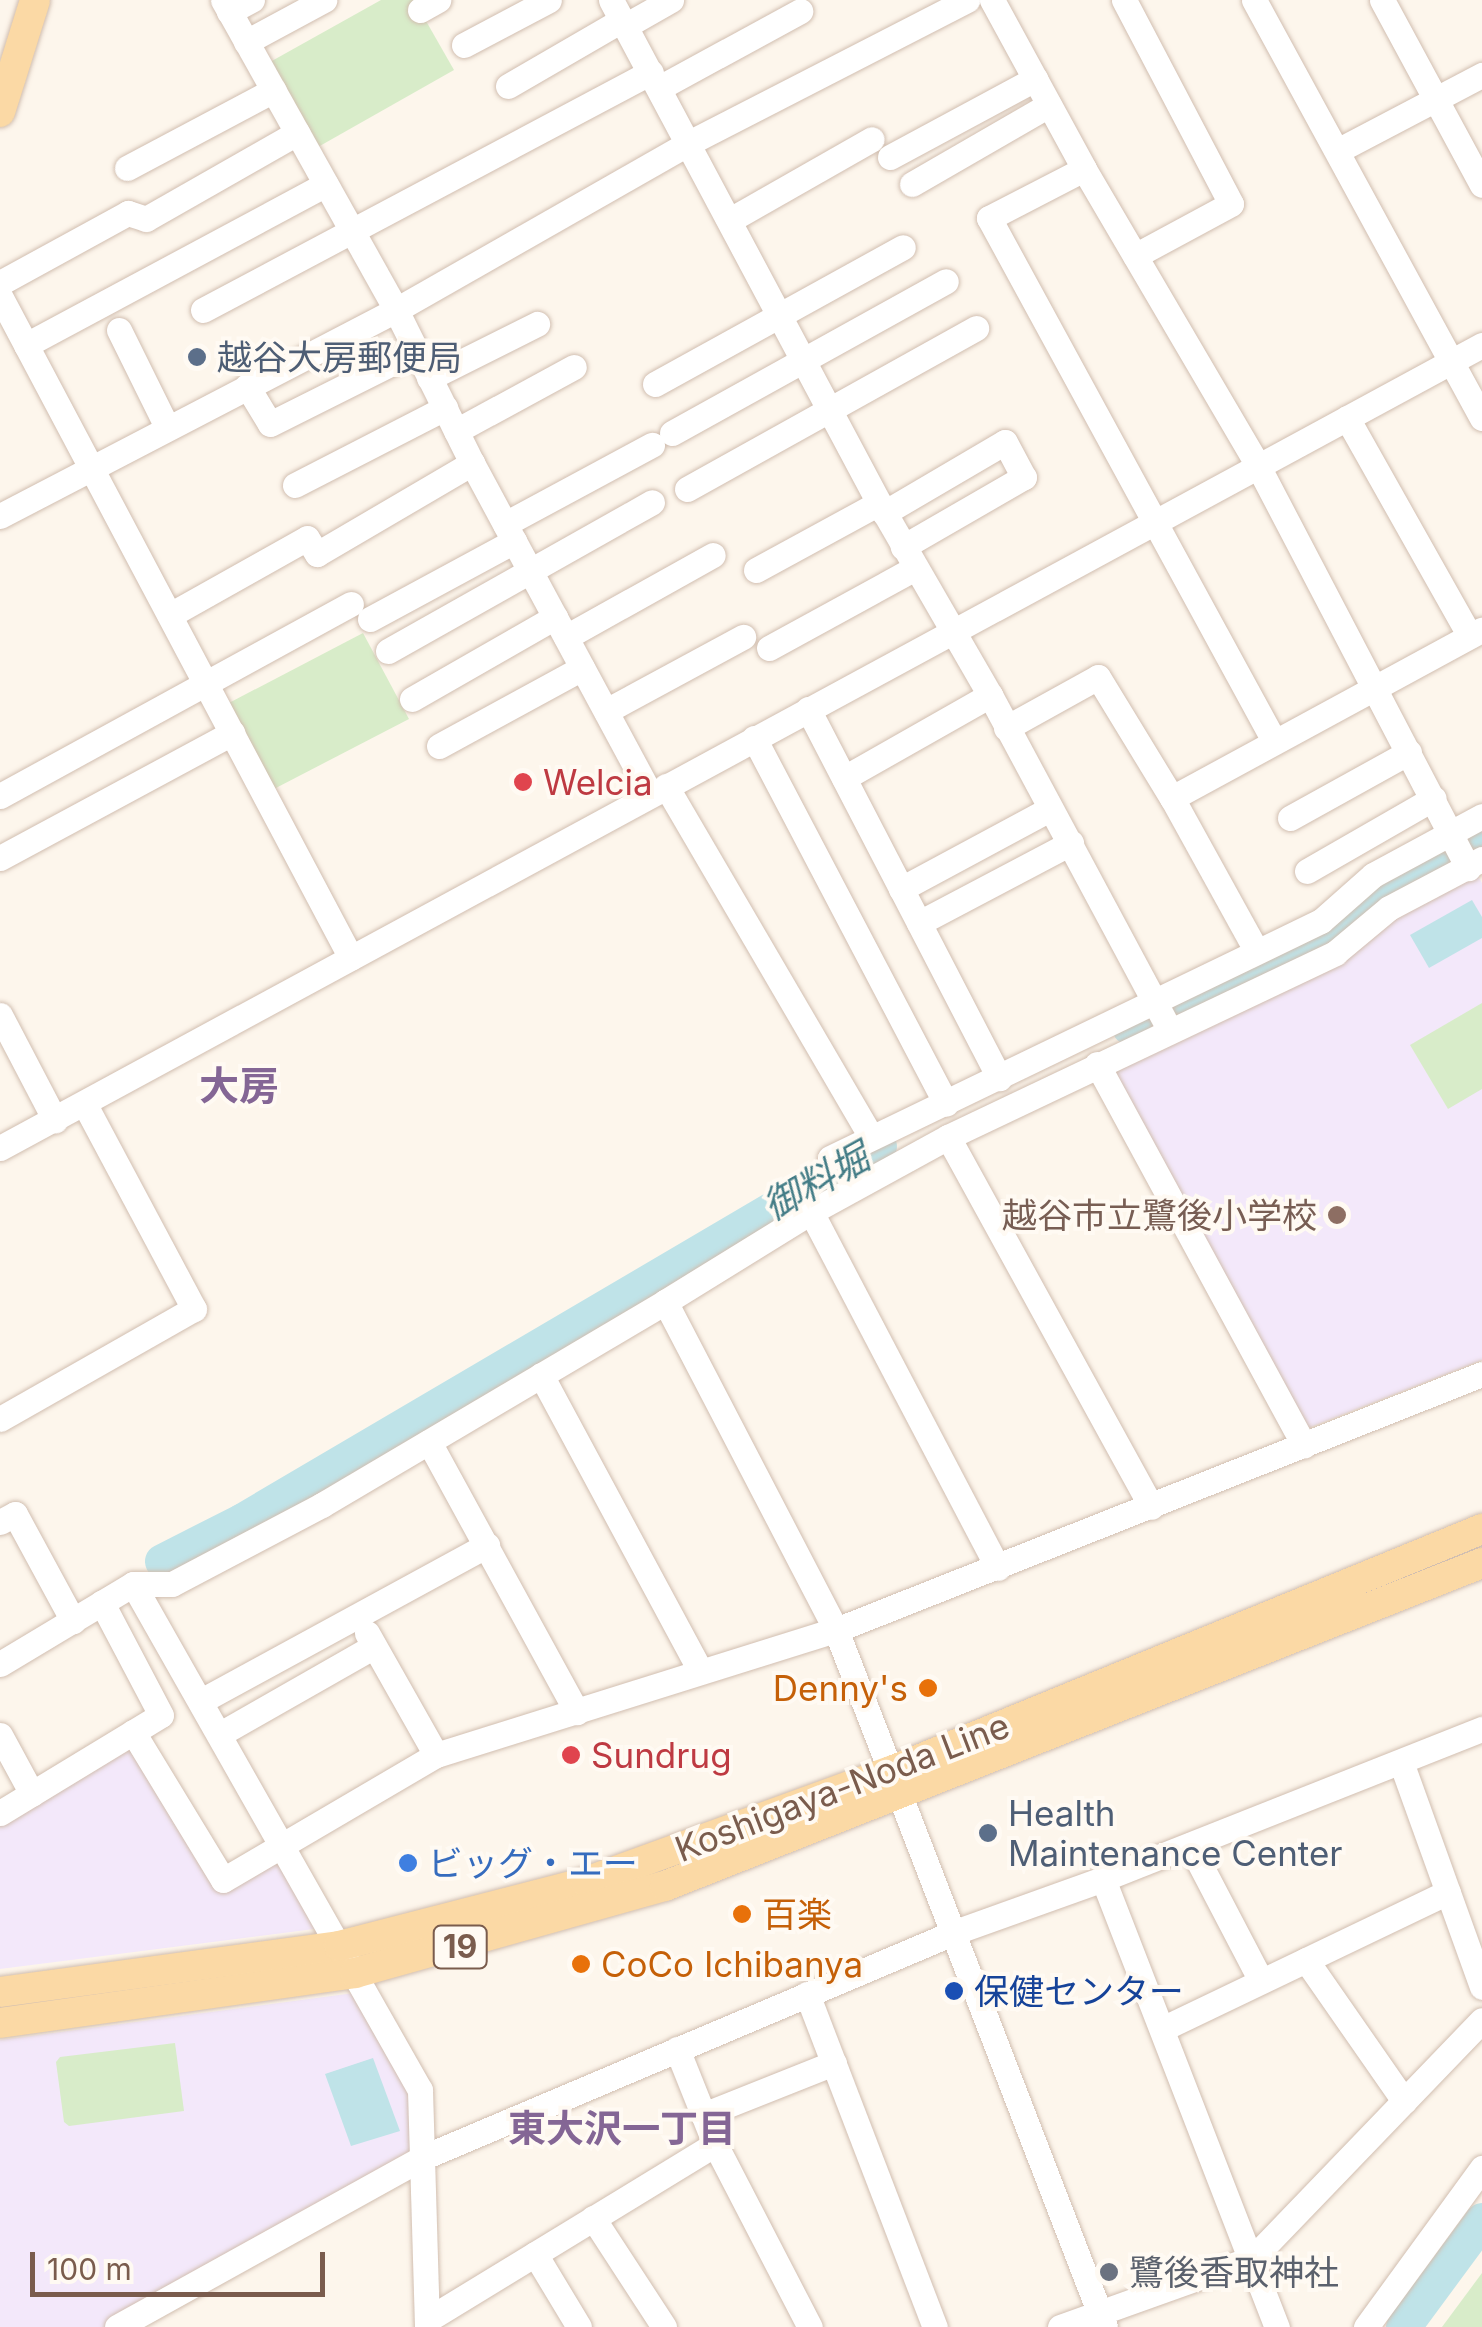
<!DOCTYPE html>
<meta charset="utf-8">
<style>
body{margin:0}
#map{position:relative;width:1482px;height:2327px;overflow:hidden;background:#fdf6ec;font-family:Inter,"Noto Sans JP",sans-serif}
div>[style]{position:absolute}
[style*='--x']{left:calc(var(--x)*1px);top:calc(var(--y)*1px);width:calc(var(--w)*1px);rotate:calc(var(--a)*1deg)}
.education>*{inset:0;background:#f3e8fa}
.green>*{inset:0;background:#d8ecc9}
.water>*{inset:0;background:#bfe3e8}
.river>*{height:35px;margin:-17.5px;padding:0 17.5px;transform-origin:17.5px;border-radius:17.5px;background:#bfe3e8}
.roads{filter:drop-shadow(0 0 2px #d1beb0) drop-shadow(0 0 2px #d1beb0)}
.minor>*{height:25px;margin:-12.5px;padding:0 12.5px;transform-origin:12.5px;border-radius:12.5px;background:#fff}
.major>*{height:30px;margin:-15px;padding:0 15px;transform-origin:15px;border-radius:15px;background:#fbd9a5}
.dots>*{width:28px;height:28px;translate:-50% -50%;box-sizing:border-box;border:5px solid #fffaf3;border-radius:50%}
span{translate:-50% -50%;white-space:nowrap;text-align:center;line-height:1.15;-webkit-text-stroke:8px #fffaf3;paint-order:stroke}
.shield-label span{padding:2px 8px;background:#fffaf3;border:2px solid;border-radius:8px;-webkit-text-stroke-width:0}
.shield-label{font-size:32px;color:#7a5c4d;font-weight:700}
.service-label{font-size:35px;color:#4e5e75}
.left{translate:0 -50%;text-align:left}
.health-label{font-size:35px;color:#be3a42}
.education-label{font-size:35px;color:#785e54}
.right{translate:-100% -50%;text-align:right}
.food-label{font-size:35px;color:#c56008}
.street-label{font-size:35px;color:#7a5c4d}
.shop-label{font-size:35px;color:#366cbe}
.transit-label{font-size:35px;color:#164399}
.worship-label{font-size:35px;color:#5b616d}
.water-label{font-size:38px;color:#437c86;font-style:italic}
.neighbourhood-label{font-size:38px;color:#846695;font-weight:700}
.quarter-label{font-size:40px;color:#846695;font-weight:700}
.scale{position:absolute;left:30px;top:2252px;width:295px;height:45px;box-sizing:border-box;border:5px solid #7a5c4d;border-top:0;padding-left:12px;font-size:30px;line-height:35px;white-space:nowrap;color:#7a5c4d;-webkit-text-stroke:8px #fffaf3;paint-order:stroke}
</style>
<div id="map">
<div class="education">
<div style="clip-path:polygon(1477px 874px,1482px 883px,1482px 1360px,1308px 1428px,1113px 1071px)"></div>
<div style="clip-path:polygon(130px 1740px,220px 1888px,279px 1853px,322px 1928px,0 1969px,0 1821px)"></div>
<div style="clip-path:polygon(362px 1992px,412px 2092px,416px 2154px,109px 2327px,0 2327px,0 2040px)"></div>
</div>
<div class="green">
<div style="clip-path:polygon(381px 0,414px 0,454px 70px,318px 147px,270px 62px)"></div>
<div style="clip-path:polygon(363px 633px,409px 719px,272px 790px,227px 704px)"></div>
<div style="clip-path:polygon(1482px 1003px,1482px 1089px,1448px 1109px,1410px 1045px)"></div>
<div style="clip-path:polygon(175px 2043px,184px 2111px,69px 2126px,64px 2122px,56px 2062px,60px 2057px)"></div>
<div style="clip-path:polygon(1482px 2273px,1482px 2327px,1442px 2327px)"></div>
</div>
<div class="water">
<div style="clip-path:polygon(1472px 900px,1482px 917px,1482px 938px,1429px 968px,1410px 935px)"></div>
<div style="clip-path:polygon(373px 2058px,400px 2131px,351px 2146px,325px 2074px)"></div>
</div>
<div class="river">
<div style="--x:1129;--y:1027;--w:214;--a:-24.5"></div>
<div style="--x:1324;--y:938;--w:62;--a:-43"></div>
<div style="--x:1369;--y:896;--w:132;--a:-31"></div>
<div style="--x:162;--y:1561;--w:89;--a:-26.9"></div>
<div style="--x:241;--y:1521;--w:740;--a:-30.45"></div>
<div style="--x:1403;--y:2327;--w:133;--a:-53.6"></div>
</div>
<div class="roads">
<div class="minor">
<div style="--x:223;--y:0;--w:355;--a:60.8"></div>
<div style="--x:396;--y:310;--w:171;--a:63.6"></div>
<div style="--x:472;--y:463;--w:376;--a:61.7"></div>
<div style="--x:611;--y:0;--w:570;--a:61.95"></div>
<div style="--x:879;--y:503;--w:222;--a:60"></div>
<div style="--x:990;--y:695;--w:379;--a:61.8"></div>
<div style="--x:992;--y:0;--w:192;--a:61.4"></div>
<div style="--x:1084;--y:169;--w:344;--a:59.6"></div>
<div style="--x:1258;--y:466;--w:454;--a:62.4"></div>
<div style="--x:1124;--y:0;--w:230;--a:62.3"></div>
<div style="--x:1231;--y:204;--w:109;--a:151.6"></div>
<div style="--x:1254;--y:0;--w:476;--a:61.4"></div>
<div style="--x:1382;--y:0;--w:210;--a:61.6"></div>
<div style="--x:420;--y:10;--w:21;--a:-29"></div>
<div style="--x:229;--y:12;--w:26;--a:-28"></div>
<div style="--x:625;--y:26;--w:53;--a:-29.5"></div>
<div style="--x:246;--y:42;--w:89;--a:-28.3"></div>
<div style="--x:464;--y:45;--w:96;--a:-27.9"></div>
<div style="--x:508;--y:86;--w:132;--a:-30.1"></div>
<div style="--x:659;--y:88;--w:161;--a:-28.6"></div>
<div style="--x:1337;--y:151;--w:164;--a:-27.7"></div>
<div style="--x:890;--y:157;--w:165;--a:-28.3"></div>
<div style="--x:127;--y:168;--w:166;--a:-28"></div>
<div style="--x:1084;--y:169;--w:107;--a:152.7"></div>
<div style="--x:989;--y:218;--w:596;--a:61.41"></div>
<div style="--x:912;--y:184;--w:158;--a:-30"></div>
<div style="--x:730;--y:220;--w:163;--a:-29.7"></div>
<div style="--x:0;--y:283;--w:146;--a:-28.7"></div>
<div style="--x:128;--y:213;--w:19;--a:18"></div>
<div style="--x:146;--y:219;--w:174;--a:-29.7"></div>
<div style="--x:0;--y:296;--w:749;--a:62.07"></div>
<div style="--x:203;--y:310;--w:507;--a:-27.98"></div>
<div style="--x:119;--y:330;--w:108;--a:63.7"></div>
<div style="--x:26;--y:345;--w:340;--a:-28.2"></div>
<div style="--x:429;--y:378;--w:121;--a:-26.6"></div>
<div style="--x:655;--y:384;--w:283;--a:-28.9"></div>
<div style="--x:247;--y:386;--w:44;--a:58.8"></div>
<div style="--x:270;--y:424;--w:163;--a:-26.6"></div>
<div style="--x:1347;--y:418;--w:250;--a:60.6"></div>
<div style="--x:456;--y:431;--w:134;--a:-28.5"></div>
<div style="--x:672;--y:433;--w:313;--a:-29"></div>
<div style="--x:295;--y:485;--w:169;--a:-27.2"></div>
<div style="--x:687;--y:489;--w:331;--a:-29.1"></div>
<div style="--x:884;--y:513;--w:140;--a:-30.4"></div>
<div style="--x:1005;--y:442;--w:40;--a:62"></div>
<div style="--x:1024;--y:477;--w:140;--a:150"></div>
<div style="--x:0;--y:516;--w:446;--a:-27.5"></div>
<div style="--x:396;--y:310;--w:337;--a:-29.7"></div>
<div style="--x:689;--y:143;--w:313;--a:-27.2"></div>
<div style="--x:505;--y:524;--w:167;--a:-28.3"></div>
<div style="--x:756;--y:570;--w:140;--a:-28.6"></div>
<div style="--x:170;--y:615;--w:157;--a:-29.3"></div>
<div style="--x:307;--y:538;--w:19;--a:58"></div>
<div style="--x:317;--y:554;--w:180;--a:-30.4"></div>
<div style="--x:370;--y:619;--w:164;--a:-28.4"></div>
<div style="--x:566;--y:637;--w:168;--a:-29.2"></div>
<div style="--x:769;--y:648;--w:166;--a:-28.7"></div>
<div style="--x:388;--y:651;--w:303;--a:-29.4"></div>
<div style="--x:412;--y:699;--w:165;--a:-29.8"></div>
<div style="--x:808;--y:709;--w:416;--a:62.6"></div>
<div style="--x:606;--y:711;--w:156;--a:-28.4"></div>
<div style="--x:1006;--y:728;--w:105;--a:-29"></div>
<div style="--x:1098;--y:677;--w:142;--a:58.6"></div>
<div style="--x:1172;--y:798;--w:174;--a:61.1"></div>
<div style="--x:754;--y:738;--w:413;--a:62.3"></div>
<div style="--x:439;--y:746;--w:163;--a:-28.6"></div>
<div style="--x:844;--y:778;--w:168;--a:-29.6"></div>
<div style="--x:666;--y:786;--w:406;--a:59.7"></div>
<div style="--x:0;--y:796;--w:400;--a:-28.7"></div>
<div style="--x:1172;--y:798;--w:353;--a:-28.5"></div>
<div style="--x:1290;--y:818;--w:136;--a:-29"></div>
<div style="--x:0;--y:858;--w:264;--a:-28.3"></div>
<div style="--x:1307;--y:871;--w:146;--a:-29.9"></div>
<div style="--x:901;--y:889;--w:162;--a:-28.3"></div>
<div style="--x:919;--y:923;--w:172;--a:-27.8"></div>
<div style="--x:0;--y:1015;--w:119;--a:62.4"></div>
<div style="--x:1097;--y:1064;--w:434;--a:61.5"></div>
<div style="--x:948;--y:1137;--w:422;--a:61.2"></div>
<div style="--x:0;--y:1148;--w:1686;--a:-28.45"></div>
<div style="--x:830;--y:1158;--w:545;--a:-25.77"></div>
<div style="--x:1321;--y:921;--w:69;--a:-41.5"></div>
<div style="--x:1373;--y:875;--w:124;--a:-28.4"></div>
<div style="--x:811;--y:1212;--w:402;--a:62.3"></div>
<div style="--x:541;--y:1375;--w:335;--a:61.7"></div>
<div style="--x:0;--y:1419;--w:223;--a:-29.6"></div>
<div style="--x:194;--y:1309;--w:231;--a:-118.1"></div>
<div style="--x:429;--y:1442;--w:308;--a:61.3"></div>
<div style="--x:0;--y:1522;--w:17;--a:-28"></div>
<div style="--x:15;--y:1514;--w:122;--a:61.5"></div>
<div style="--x:133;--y:1584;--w:582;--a:60.44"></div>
<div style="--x:420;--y:2090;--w:237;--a:88.3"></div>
<div style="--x:367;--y:1633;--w:140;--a:60.5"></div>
<div style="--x:0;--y:1664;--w:155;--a:-31"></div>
<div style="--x:133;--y:1584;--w:39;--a:0"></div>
<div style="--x:172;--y:1584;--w:170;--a:-27.8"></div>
<div style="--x:322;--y:1505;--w:399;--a:-30.6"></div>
<div style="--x:201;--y:1701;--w:326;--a:-28.6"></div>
<div style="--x:133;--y:1732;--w:173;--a:58.7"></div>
<div style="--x:223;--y:1880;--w:247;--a:-30.4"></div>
<div style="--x:436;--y:1755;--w:419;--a:-17.4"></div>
<div style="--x:836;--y:1630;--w:695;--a:-21.62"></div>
<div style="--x:220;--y:1734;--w:177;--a:-29.7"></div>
<div style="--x:0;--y:1735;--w:67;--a:61.5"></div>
<div style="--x:1401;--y:1762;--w:239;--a:70.2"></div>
<div style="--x:0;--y:1813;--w:188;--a:-31.3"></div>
<div style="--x:161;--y:1715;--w:127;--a:-117.8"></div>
<div style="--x:1190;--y:1845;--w:153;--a:62.4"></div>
<div style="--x:1103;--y:1879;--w:481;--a:68.8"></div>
<div style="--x:1306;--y:1960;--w:172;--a:55.2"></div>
<div style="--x:807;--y:1994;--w:357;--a:69"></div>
<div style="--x:1162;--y:2029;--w:317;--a:-25.6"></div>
<div style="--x:677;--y:2049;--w:102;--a:68.2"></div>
<div style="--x:715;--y:2144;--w:206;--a:62.6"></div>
<div style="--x:703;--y:2115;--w:141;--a:-21.7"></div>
<div style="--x:593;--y:2218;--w:130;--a:56.9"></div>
<div style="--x:535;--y:2254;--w:85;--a:58.9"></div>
<div style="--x:427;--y:2320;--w:338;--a:-31.4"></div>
<div style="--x:117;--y:2327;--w:351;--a:-29"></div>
<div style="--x:424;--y:2157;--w:577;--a:-22.96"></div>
<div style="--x:955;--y:1932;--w:157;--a:-19.7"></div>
<div style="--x:1103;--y:1879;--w:408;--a:-21.6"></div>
<div style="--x:1060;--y:2327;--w:205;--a:-19.7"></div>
<div style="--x:1253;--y:2258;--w:330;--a:-46.1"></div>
<div style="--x:1105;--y:2327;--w:747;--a:-111.1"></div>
<div style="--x:836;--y:1630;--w:370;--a:-117.5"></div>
<div style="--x:665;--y:1302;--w:172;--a:-31.7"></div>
<div style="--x:811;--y:1212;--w:156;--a:-28.7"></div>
<div style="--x:948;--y:1137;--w:429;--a:-25.4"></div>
<div style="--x:1335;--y:953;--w:70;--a:-39.8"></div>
<div style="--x:1389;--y:908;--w:105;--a:-27.8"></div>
<div style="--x:1366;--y:2327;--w:197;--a:-53.9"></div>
</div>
<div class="major">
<div style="--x:0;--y:112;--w:117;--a:-72.6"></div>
<div style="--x:0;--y:1992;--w:342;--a:-7.7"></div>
<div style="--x:339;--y:1946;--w:255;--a:-14.5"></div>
<div style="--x:586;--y:1882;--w:325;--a:-20"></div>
<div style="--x:891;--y:1771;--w:639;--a:-22.27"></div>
<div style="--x:0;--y:2023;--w:359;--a:-8"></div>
<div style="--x:355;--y:1973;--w:322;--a:-15.7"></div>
<div style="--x:665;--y:1886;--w:879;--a:-21.57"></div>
</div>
</div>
<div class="dots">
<div style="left:197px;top:357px;background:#5c6f8a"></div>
<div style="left:523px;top:782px;background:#e0444e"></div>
<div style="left:1337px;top:1215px;background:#8d6e63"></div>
<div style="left:928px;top:1688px;background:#e8710a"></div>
<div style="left:571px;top:1755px;background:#e0444e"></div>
<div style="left:988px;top:1833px;background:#5c6f8a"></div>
<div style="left:408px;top:1863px;background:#3f7fe0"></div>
<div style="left:742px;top:1914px;background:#e8710a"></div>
<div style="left:581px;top:1964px;background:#e8710a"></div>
<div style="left:954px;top:1991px;background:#1a4fb4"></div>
<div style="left:1109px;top:2272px;background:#6b7280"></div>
</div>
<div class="shield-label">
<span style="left:460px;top:1947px">19</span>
</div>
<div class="service-label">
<span class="left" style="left:217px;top:357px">越谷大房郵便局</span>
<span class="left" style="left:1008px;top:1833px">Health<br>Maintenance Center</span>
</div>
<div class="health-label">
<span class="left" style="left:543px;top:782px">Welcia</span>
<span class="left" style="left:591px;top:1755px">Sundrug</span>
</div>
<div class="education-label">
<span class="right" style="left:1317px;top:1215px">越谷市立鷺後小学校</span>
</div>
<div class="food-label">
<span class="right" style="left:908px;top:1688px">Denny's</span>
<span class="left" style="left:762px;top:1914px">百楽</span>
<span class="left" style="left:601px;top:1964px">CoCo Ichibanya</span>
</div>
<div class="street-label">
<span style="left:842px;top:1787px;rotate:-21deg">Koshigaya-Noda Line</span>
</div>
<div class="shop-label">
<span class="left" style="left:428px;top:1863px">ビッグ・エー</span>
</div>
<div class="transit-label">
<span class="left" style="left:974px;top:1991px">保健センター</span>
</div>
<div class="worship-label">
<span class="left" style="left:1129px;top:2272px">鷺後香取神社</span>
</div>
<div class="water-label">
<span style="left:816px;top:1182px;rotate:-29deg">御料堀</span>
</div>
<div class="neighbourhood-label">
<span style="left:622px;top:2129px">東大沢一丁目</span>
</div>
<div class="quarter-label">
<span style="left:239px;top:1086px">大房</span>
</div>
<div class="scale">100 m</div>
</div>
